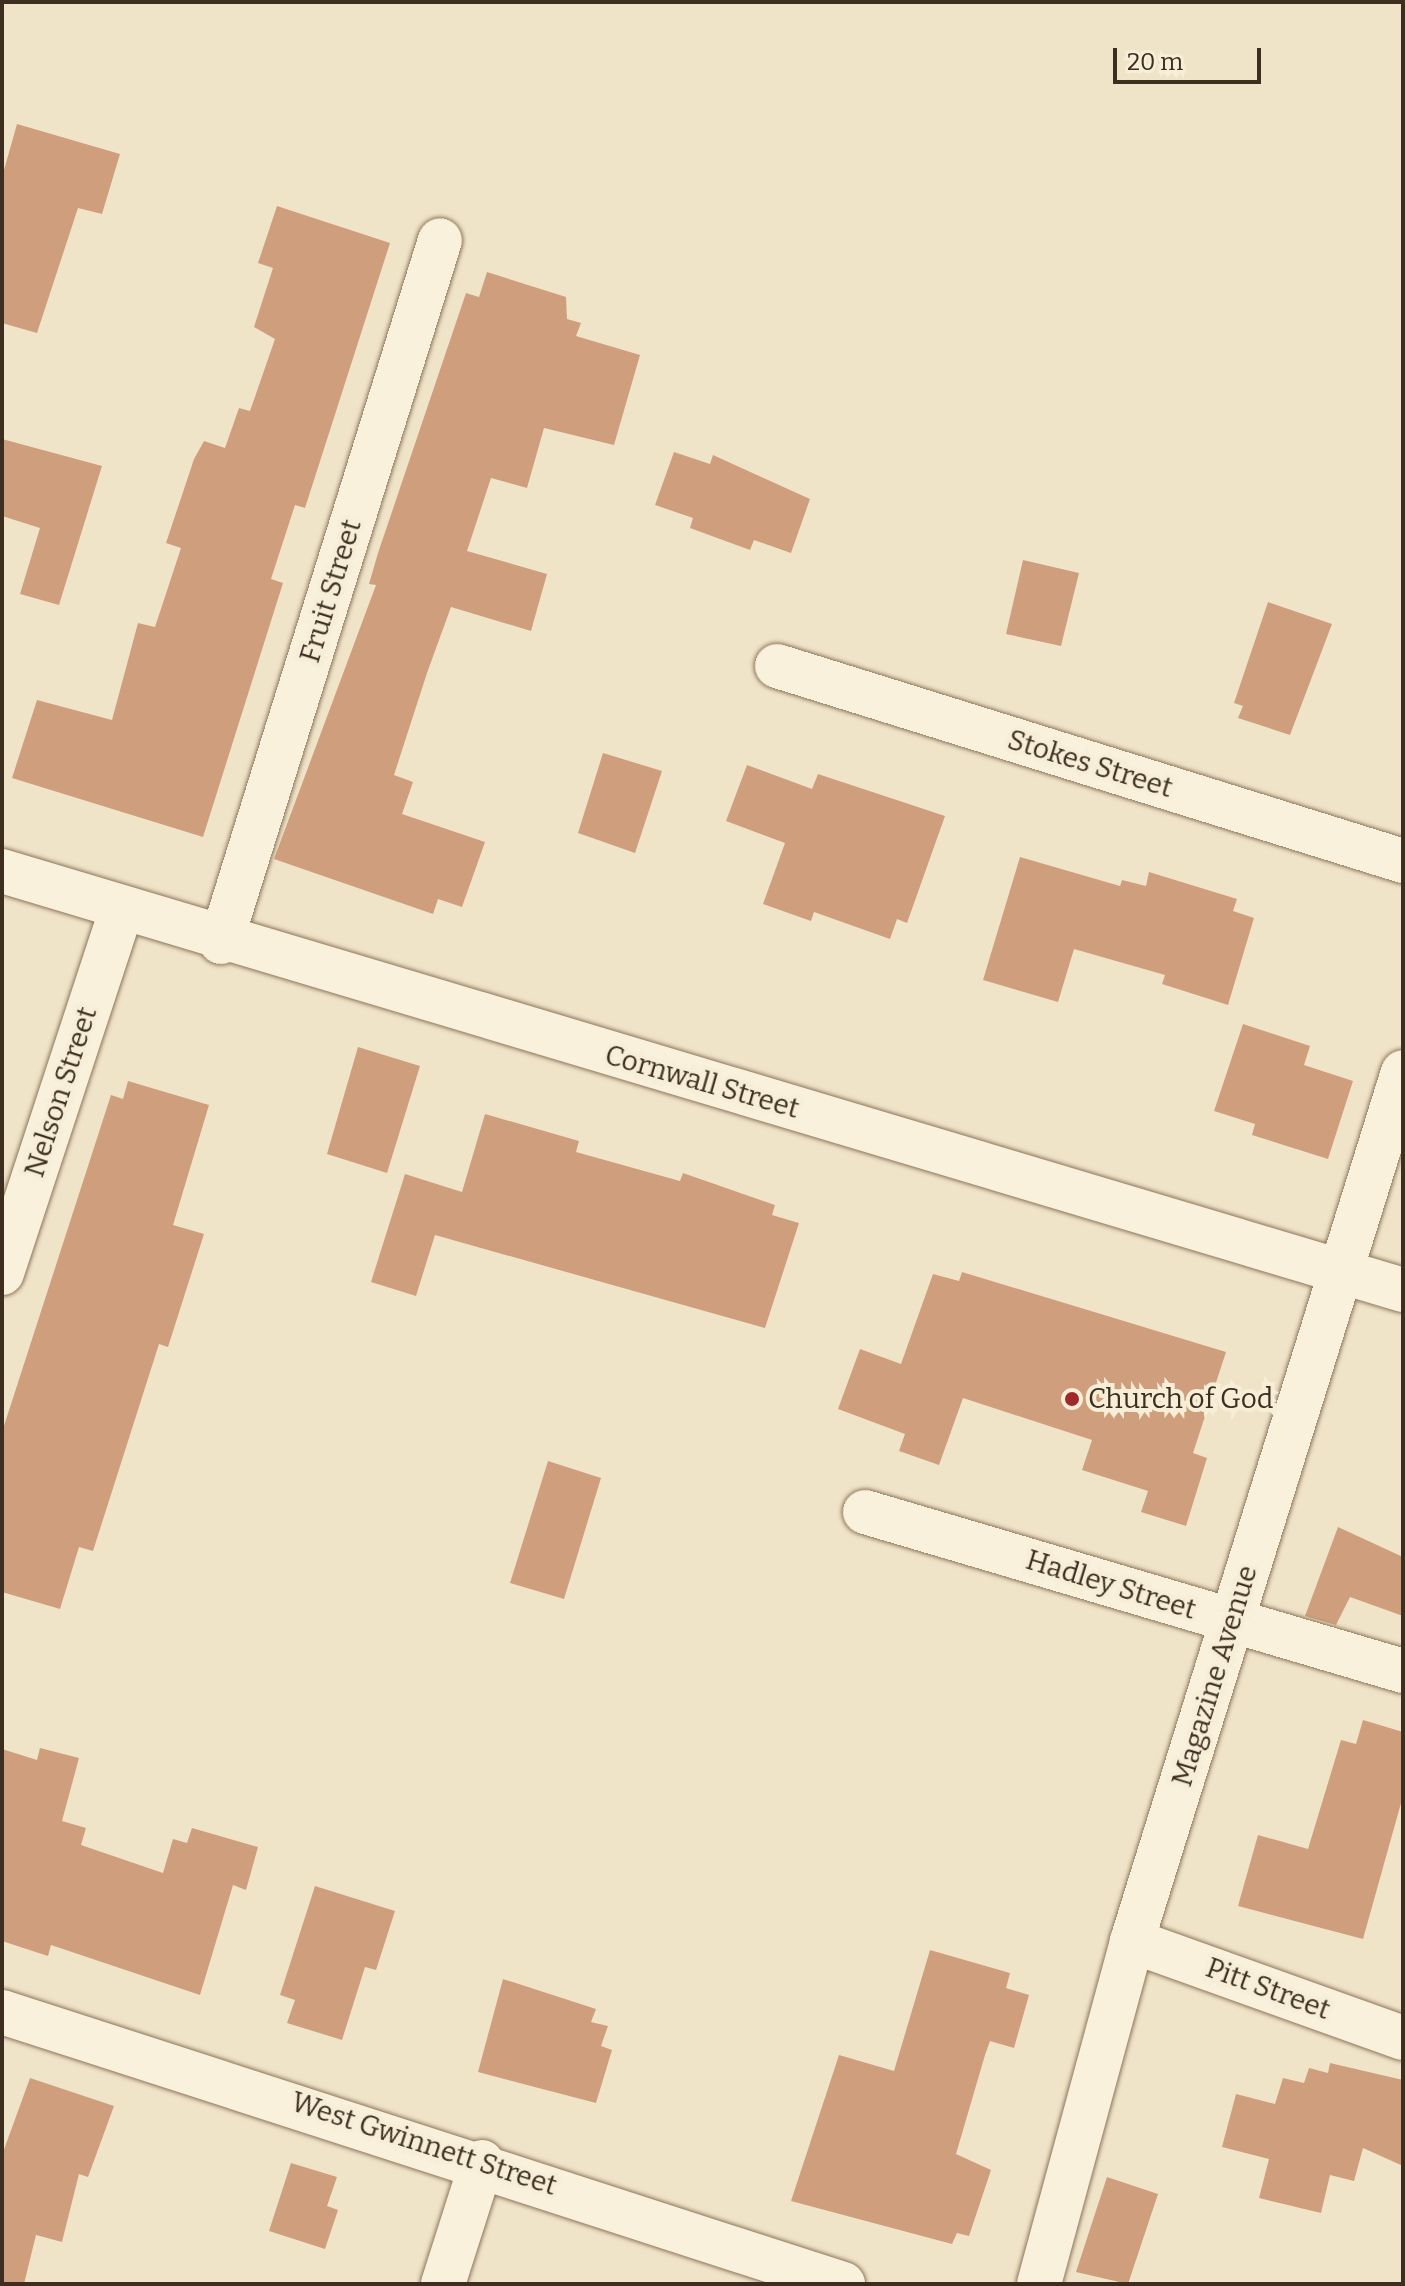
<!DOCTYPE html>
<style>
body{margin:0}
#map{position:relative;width:1405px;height:2286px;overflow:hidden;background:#f0e4c8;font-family:Bitter,serif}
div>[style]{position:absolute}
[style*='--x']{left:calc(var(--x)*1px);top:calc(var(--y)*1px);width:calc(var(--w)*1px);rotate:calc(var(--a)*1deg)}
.building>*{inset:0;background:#cf9f7d}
.roads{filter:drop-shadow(0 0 2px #8d765c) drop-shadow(0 0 2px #8d765c)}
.street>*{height:44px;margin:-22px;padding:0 22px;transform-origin:22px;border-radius:22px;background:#faf1dc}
.secondary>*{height:44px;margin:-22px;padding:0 22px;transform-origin:22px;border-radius:22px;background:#faf1dc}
.dots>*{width:22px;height:22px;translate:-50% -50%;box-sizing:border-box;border:4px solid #f7eed8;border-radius:50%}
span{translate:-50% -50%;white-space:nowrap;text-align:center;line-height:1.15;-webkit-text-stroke:8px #f7eed8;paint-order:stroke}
.street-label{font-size:28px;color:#3d2e20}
.poi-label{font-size:28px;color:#3d2e20}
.left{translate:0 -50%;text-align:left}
.frame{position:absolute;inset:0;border:4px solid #3d2e20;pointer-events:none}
.scale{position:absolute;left:1113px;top:48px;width:148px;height:36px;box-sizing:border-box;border:4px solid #3d2e20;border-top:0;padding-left:10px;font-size:24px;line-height:28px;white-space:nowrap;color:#3d2e20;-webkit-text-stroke:6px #f7eed8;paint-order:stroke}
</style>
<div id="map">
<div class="building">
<div style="clip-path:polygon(17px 124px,120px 154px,102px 214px,78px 208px,37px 333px,2px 323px,2px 177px)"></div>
<div style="clip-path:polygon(277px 206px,390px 243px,305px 508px,295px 505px,271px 579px,283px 583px,203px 837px,12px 778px,37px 700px,112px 720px,138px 623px,155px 627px,181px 548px,166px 543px,194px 459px,204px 441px,225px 448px,239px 408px,250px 411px,275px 339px,254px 327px,273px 268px,258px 263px)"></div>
<div style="clip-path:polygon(487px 272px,566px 297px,567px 319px,581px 323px,576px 336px,640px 355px,614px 445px,544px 428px,527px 488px,491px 478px,467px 551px,547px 574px,531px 631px,451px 607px,427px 673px,394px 775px,413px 782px,402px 814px,485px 842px,462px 907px,438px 899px,433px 914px,274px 859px,376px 585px,369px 584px,378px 553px,466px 293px,479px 297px)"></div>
<div style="clip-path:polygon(2px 439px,102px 466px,59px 605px,20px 594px,40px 528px,2px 516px)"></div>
<div style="clip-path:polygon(674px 452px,710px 464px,713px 455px,810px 499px,791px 553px,754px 540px,750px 550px,690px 528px,693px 518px,655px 505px)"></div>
<div style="clip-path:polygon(1023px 560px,1079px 573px,1061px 646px,1006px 634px)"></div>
<div style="clip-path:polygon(1268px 602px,1332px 624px,1290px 735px,1238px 718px,1243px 706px,1234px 703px)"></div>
<div style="clip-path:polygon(603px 753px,662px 771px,635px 853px,578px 833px)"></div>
<div style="clip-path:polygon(747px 765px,812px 789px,818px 774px,945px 816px,907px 923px,897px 919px,890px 939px,814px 912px,811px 921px,763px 904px,785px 843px,726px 821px)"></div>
<div style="clip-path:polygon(1020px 857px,1120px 886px,1122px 880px,1146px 886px,1149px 872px,1237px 899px,1233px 911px,1254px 918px,1228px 1005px,1162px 984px,1165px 975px,1074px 949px,1058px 1002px,983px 980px)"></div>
<div style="clip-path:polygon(1243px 1024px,1310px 1046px,1304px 1065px,1353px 1081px,1328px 1159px,1252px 1135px,1255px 1124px,1214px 1111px)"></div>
<div style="clip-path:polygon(358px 1047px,420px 1066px,387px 1173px,327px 1154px)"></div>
<div style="clip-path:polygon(128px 1081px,209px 1105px,173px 1225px,204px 1234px,168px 1347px,159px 1344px,93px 1551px,79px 1547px,60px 1609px,2px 1592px,2px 1432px,111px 1095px,123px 1099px)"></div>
<div style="clip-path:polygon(485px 1114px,579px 1141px,576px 1152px,680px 1181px,683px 1173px,775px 1205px,772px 1215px,799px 1223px,765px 1328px,435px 1235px,416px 1296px,371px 1282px,405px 1174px,462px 1192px)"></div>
<div style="clip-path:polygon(962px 1272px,1226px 1352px,1193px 1453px,1207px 1458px,1186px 1526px,1141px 1512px,1148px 1491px,1082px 1470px,1092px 1440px,963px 1398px,939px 1465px,899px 1451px,905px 1434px,838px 1409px,860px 1349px,901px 1364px,933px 1274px,959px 1281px)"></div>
<div style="clip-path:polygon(548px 1461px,601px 1478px,564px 1599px,510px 1583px)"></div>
<div style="clip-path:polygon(1338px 1527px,1403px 1557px,1403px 1616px,1350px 1597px,1336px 1625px,1305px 1616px)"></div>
<div style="clip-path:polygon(1363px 1720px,1403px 1732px,1403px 1796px,1363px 1939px,1238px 1906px,1258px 1835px,1308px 1849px,1341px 1740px,1356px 1744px)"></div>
<div style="clip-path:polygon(40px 1748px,79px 1758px,62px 1821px,86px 1828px,81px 1845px,163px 1873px,173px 1839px,187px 1843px,192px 1828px,258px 1847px,246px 1890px,233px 1885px,200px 1995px,51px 1945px,48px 1956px,2px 1941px,2px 1749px,37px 1760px)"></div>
<div style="clip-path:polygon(315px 1886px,395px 1911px,376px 1970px,365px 1967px,342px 2040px,287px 2023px,295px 2000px,280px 1995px)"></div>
<div style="clip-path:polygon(930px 1950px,1010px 1973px,1006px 1988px,1029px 1995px,1014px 2048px,990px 2041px,985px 2055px,956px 2154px,991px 2170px,969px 2236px,957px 2233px,952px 2244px,791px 2201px,839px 2055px,894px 2071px)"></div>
<div style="clip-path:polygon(503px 1979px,596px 2009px,591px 2022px,608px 2026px,601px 2046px,612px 2050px,596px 2103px,478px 2072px)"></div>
<div style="clip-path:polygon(1330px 2063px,1403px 2080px,1403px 2166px,1363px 2148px,1354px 2181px,1330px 2175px,1321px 2213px,1259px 2198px,1269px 2159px,1222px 2147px,1236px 2094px,1275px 2104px,1283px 2078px,1304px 2083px,1309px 2068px,1328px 2073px)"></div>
<div style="clip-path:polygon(30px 2078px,114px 2106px,88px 2177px,79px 2174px,62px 2242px,36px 2235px,24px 2284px,2px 2284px,2px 2155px)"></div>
<div style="clip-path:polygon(291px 2163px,337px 2177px,327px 2206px,338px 2210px,325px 2249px,269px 2231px)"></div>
<div style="clip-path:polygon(1107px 2177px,1158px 2194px,1128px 2284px,1076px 2272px)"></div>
</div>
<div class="roads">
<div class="street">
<div style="--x:777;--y:666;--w:656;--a:17.3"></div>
<div style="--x:2;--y:871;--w:1462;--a:16.65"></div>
<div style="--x:221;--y:942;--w:735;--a:-72.67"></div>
<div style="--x:2;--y:1273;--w:381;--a:-71.8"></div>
<div style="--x:865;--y:1512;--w:561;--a:16.46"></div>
<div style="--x:1132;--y:1941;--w:288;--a:19.7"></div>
<div style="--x:443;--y:2284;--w:128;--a:-72.3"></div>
<div style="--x:1039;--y:2284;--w:355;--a:-74.8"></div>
<div style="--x:1132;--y:1941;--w:910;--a:-72.68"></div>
</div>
<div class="secondary">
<div style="--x:2;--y:2012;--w:884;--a:17.92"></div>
</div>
</div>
<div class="dots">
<div style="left:1072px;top:1399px;background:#9e2a2b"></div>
</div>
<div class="street-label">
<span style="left:331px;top:591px;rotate:-73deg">Fruit Street</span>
<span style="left:1090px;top:764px;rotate:17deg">Stokes Street</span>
<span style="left:702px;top:1082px;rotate:16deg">Cornwall Street</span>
<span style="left:61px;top:1092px;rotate:-72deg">Nelson Street</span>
<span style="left:1111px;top:1585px;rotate:17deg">Hadley Street</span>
<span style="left:1215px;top:1676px;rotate:-73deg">Magazine Avenue</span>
<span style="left:1268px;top:1989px;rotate:20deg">Pitt Street</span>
<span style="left:424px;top:2144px;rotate:18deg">West Gwinnett Street</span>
</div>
<div class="poi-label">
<span class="left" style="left:1088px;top:1399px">Church of God</span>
</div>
<div class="frame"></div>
<div class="scale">20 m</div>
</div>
